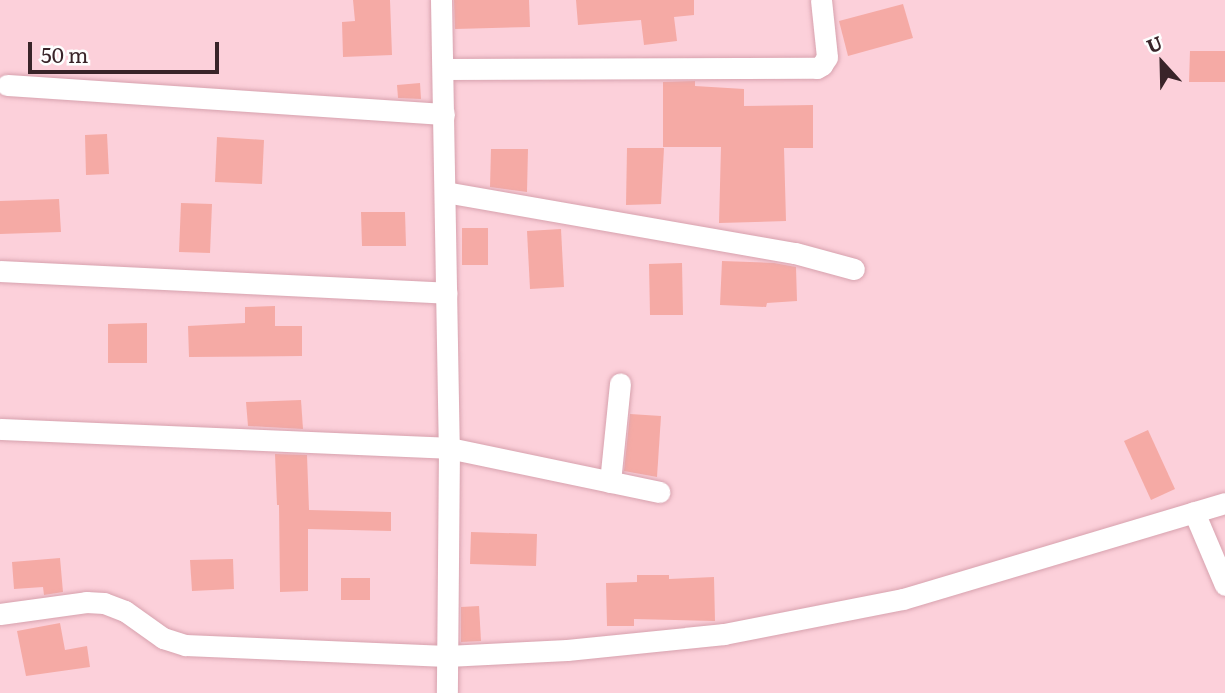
<!DOCTYPE html>
<style>
body{margin:0}
#map{position:relative;width:1225px;height:693px;overflow:hidden;background:#fcd0da;font-family:Literata,serif}
div>[style]{position:absolute}
[style*='--x']{left:calc(var(--x)*1px);top:calc(var(--y)*1px);width:calc(var(--w)*1px);rotate:calc(var(--a)*1deg)}
.building>*{inset:0;background:#f5aaa5}
.roads{filter:drop-shadow(0 0 2px #d7a2ae) drop-shadow(0 0 2px #d7a2ae)}
.street>*{height:21px;margin:-10.5px;padding:0 10.5px;transform-origin:10.5px;border-radius:10.5px;background:#fff}
span{translate:-50% -50%;white-space:nowrap;text-align:center;line-height:1.15;-webkit-text-stroke:6px #fefefe;paint-order:stroke}
.north{position:absolute;left:1127px;top:28px;width:70px;height:70px;-webkit-text-stroke:5px #fefefe;paint-order:stroke;rotate:338deg;font-size:19px;font-weight:700;line-height:28px;text-align:center;color:#392429}
.north::after{content:'';display:block;margin:auto;width:24px;height:32px;background:#392429;clip-path:polygon(50% 0,100% 100%,50% 72%,0 100%)}
.scale{position:absolute;left:28px;top:42px;width:191px;height:32px;box-sizing:border-box;border:4px solid #392429;border-top:0;padding-left:9px;font-size:21px;line-height:24px;white-space:nowrap;color:#392429;-webkit-text-stroke:5px #fefefe;paint-order:stroke}
</style>
<div id="map">
<div class="building">
<div style="clip-path:polygon(353px 0,390px 0,392px 55px,343px 57px,342px 22px,355px 21px)"></div>
<div style="clip-path:polygon(454px 0,529px 0,530px 27px,455px 29px)"></div>
<div style="clip-path:polygon(576px 0,694px 0,694px 15px,674px 17px,677px 41px,644px 45px,641px 20px,578px 25px)"></div>
<div style="clip-path:polygon(903px 4px,913px 38px,848px 56px,839px 21px)"></div>
<div style="clip-path:polygon(1190px 51px,1225px 51px,1225px 82px,1189px 82px)"></div>
<div style="clip-path:polygon(695px 81px,695px 86px,744px 89px,744px 106px,813px 105px,813px 148px,784px 148px,786px 221px,719px 223px,721px 147px,663px 147px,663px 82px)"></div>
<div style="clip-path:polygon(420px 83px,421px 99px,398px 98px,397px 85px)"></div>
<div style="clip-path:polygon(107px 134px,109px 174px,86px 175px,85px 135px)"></div>
<div style="clip-path:polygon(217px 137px,264px 140px,262px 184px,215px 182px)"></div>
<div style="clip-path:polygon(627px 148px,664px 148px,661px 204px,626px 205px)"></div>
<div style="clip-path:polygon(491px 149px,528px 149px,527px 192px,490px 187px)"></div>
<div style="clip-path:polygon(59px 199px,61px 232px,0 234px,0 201px)"></div>
<div style="clip-path:polygon(181px 203px,212px 204px,210px 253px,179px 252px)"></div>
<div style="clip-path:polygon(361px 212px,405px 212px,406px 246px,362px 246px)"></div>
<div style="clip-path:polygon(462px 228px,488px 228px,488px 265px,462px 265px)"></div>
<div style="clip-path:polygon(561px 229px,564px 287px,530px 289px,527px 231px)"></div>
<div style="clip-path:polygon(722px 261px,774px 263px,796px 267px,797px 301px,767px 303px,766px 307px,720px 305px)"></div>
<div style="clip-path:polygon(682px 263px,683px 315px,650px 315px,649px 264px)"></div>
<div style="clip-path:polygon(275px 306px,275px 326px,302px 326px,302px 356px,189px 357px,188px 326px,245px 323px,245px 307px)"></div>
<div style="clip-path:polygon(147px 323px,147px 363px,108px 363px,108px 324px)"></div>
<div style="clip-path:polygon(301px 400px,303px 429px,248px 426px,246px 402px)"></div>
<div style="clip-path:polygon(630px 414px,661px 416px,657px 477px,624px 471px)"></div>
<div style="clip-path:polygon(1148px 430px,1175px 489px,1151px 500px,1124px 441px)"></div>
<div style="clip-path:polygon(275px 454px,307px 455px,309px 510px,391px 512px,391px 531px,308px 529px,308px 591px,280px 592px,279px 505px,277px 505px)"></div>
<div style="clip-path:polygon(471px 532px,537px 534px,536px 566px,470px 564px)"></div>
<div style="clip-path:polygon(60px 558px,63px 592px,44px 595px,43px 587px,14px 589px,12px 562px)"></div>
<div style="clip-path:polygon(233px 559px,234px 589px,192px 591px,190px 560px)"></div>
<div style="clip-path:polygon(637px 575px,669px 575px,669px 579px,714px 577px,715px 621px,634px 619px,634px 626px,607px 626px,606px 583px,637px 582px)"></div>
<div style="clip-path:polygon(341px 578px,370px 578px,370px 600px,341px 600px)"></div>
<div style="clip-path:polygon(479px 606px,481px 641px,461px 642px,461px 607px)"></div>
<div style="clip-path:polygon(60px 623px,65px 650px,87px 646px,90px 667px,26px 676px,17px 631px)"></div>
</div>
<div class="roads">
<div class="street">
<div style="--x:441;--y:0;--w:448;--a:89"></div>
<div style="--x:449;--y:448;--w:245;--a:90.5"></div>
<div style="--x:443;--y:69;--w:374;--a:-0.2"></div>
<div style="--x:817;--y:68;--w:6;--a:-31"></div>
<div style="--x:822;--y:65;--w:9;--a:-58"></div>
<div style="--x:827;--y:57;--w:57;--a:-96"></div>
<div style="--x:7;--y:85;--w:438;--a:3.8"></div>
<div style="--x:445;--y:192;--w:355;--a:9.9"></div>
<div style="--x:795;--y:253;--w:61;--a:15.2"></div>
<div style="--x:0;--y:271;--w:447;--a:2.8"></div>
<div style="--x:0;--y:429;--w:449;--a:2.4"></div>
<div style="--x:449;--y:448;--w:215;--a:11.8"></div>
<div style="--x:610;--y:482;--w:99;--a:-84.2"></div>
<div style="--x:1194;--y:512;--w:79;--a:67"></div>
<div style="--x:0;--y:614;--w:87;--a:-7.9"></div>
<div style="--x:86;--y:602;--w:18;--a:3"></div>
<div style="--x:104;--y:603;--w:22;--a:21"></div>
<div style="--x:125;--y:611;--w:47;--a:35.4"></div>
<div style="--x:163;--y:638;--w:23;--a:18"></div>
<div style="--x:185;--y:645;--w:262;--a:2.4"></div>
<div style="--x:447;--y:656;--w:120;--a:-2.9"></div>
<div style="--x:567;--y:650;--w:158;--a:-5.8"></div>
<div style="--x:724;--y:634;--w:182;--a:-11.1"></div>
<div style="--x:903;--y:599;--w:336;--a:-16.6"></div>
</div>
</div>
<div class="north">U</div>
<div class="scale">50 m</div>
</div>
